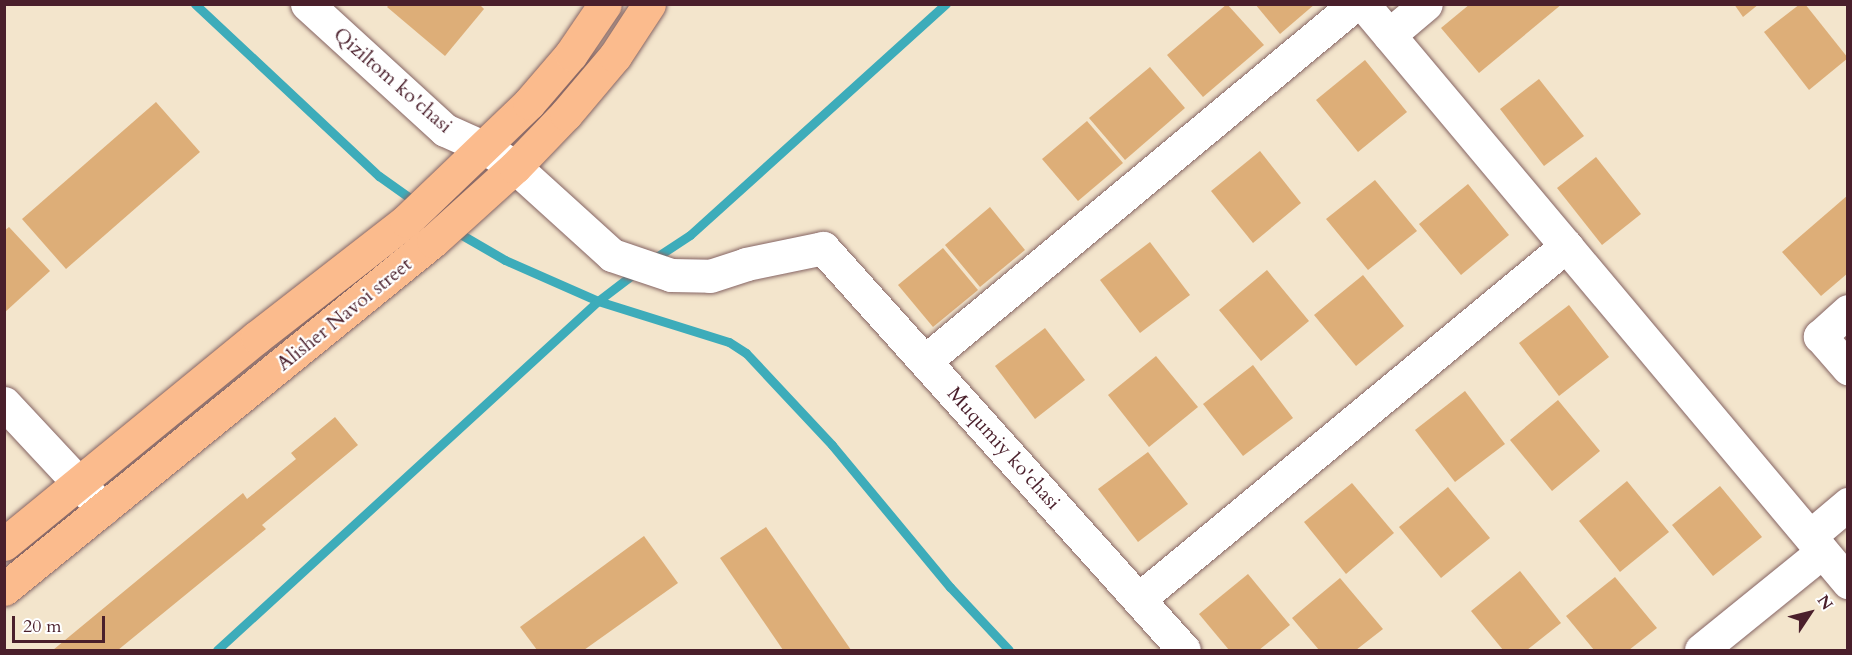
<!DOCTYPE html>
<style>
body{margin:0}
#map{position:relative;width:1852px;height:655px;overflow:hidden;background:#f3e5cc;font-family:Cardo,serif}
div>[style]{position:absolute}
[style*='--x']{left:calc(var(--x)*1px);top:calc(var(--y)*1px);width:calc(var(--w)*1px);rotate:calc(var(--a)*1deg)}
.stream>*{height:9px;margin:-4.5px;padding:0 4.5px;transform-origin:4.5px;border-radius:4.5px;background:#3dacba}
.building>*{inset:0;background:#ddae78}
.roads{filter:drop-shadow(0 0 2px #856463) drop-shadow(0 0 2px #856463)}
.minor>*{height:33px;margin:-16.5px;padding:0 16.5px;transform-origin:16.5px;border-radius:16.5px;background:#fff}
.major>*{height:33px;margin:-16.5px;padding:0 16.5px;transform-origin:16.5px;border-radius:16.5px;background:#fbbb8d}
span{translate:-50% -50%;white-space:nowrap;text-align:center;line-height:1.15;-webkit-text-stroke:4.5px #fff;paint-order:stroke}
.street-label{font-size:20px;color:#4a1f2b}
.frame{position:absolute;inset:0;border:6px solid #4a1f2b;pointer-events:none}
.north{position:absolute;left:1780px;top:583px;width:60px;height:60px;-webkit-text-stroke:4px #fff;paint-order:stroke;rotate:55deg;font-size:16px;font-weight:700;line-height:24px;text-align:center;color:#4a1f2b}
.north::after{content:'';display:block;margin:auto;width:21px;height:27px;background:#4a1f2b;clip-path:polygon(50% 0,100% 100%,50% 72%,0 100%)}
.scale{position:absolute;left:12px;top:616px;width:93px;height:27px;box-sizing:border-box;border:3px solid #4a1f2b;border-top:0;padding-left:8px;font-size:18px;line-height:21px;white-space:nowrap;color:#4a1f2b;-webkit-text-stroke:4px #fff;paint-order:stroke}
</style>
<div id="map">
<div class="stream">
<div style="--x:195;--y:4;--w:252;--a:43.1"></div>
<div style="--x:379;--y:176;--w:47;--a:35.4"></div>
<div style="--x:455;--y:231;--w:58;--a:30.1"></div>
<div style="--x:505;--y:260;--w:102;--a:23.8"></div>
<div style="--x:598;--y:301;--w:137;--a:17.4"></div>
<div style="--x:729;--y:342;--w:20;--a:33"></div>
<div style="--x:746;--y:353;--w:126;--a:46.9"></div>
<div style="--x:832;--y:445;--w:185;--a:50.3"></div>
<div style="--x:950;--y:587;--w:86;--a:46.9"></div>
<div style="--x:652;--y:260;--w:45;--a:-33.3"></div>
<div style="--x:690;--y:235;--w:345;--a:-42.1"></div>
<div style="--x:217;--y:650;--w:517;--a:-42.49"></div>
<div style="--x:598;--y:301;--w:48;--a:-37.3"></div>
</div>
<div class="building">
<div style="clip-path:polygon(390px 4px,479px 4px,484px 9px,445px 56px,387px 7px)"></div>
<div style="clip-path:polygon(1227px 4px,1264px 45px,1203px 97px,1167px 55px)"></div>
<div style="clip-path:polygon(1255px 4px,1315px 4px,1280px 34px)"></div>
<div style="clip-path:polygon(1470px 4px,1562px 4px,1479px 73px,1441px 28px)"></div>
<div style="clip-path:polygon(1734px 4px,1759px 4px,1743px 17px)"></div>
<div style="clip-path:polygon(1800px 4px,1805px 4px,1848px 58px,1809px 90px,1764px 32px)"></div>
<div style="clip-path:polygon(1365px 60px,1407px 112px,1358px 152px,1316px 100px)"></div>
<div style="clip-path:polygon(1150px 67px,1185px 108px,1125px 160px,1089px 118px)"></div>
<div style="clip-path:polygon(1539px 79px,1584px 136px,1544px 166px,1500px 109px)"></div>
<div style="clip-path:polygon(156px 102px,200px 152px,66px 269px,22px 219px)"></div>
<div style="clip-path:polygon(1087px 121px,1123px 163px,1078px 201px,1042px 159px)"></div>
<div style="clip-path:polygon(1260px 151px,1301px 203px,1253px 243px,1211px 191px)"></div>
<div style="clip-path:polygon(1596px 157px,1641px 214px,1602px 245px,1557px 188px)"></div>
<div style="clip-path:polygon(1375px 180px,1417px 231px,1368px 270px,1326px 219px)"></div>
<div style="clip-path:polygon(1468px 184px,1509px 235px,1461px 275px,1419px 224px)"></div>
<div style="clip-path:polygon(1848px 195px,1848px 273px,1821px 296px,1782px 252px)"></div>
<div style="clip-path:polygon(990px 207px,1025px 250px,980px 287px,945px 245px)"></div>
<div style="clip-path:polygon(9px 227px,50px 271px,4px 313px,4px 231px)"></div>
<div style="clip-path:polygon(1150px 242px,1190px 295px,1140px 333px,1100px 280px)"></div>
<div style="clip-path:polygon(943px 248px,978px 290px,933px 327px,898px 285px)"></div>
<div style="clip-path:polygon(1267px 270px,1309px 321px,1261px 361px,1219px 310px)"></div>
<div style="clip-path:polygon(1363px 275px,1404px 326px,1356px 366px,1314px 315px)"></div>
<div style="clip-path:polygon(1569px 305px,1609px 357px,1559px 396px,1519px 343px)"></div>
<div style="clip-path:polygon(1045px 328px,1085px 380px,1035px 419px,995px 366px)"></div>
<div style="clip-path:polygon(1156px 356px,1198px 407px,1149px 447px,1108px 395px)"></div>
<div style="clip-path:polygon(1253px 365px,1293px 418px,1243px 456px,1203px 404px)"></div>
<div style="clip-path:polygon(1465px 391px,1505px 444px,1455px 482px,1415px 430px)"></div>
<div style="clip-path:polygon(1558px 400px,1600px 451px,1552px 491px,1510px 440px)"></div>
<div style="clip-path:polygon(335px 417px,358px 445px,262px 525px,266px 529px,118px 650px,53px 650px,243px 493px,247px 499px,296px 459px,291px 453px)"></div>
<div style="clip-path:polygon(1148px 452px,1188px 504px,1138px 542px,1098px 489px)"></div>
<div style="clip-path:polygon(1627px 481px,1669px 532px,1620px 572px,1579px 521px)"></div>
<div style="clip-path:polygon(1352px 483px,1394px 533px,1346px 574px,1304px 522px)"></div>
<div style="clip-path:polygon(1720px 486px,1762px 537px,1713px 576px,1672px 525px)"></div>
<div style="clip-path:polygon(1448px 487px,1490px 538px,1441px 578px,1399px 527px)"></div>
<div style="clip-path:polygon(766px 527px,851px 650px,783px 650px,720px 558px)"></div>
<div style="clip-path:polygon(644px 536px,678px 583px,584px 650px,537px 650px,520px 627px)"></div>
<div style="clip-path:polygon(1520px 571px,1561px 623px,1527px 650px,1503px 650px,1471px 611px)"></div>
<div style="clip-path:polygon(1248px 574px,1290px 625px,1259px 650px,1229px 650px,1199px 614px)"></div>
<div style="clip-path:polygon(1615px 577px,1657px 628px,1629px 650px,1594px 650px,1566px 616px)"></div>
<div style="clip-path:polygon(1340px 578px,1383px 629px,1356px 650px,1319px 650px,1292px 618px)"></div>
</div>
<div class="roads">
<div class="minor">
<div style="--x:307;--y:4;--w:187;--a:42.4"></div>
<div style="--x:445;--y:130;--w:44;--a:24.2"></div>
<div style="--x:485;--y:148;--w:36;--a:32"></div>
<div style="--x:515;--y:167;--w:131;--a:42.2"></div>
<div style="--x:612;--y:255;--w:62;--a:18.7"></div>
<div style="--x:671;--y:275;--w:39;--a:1"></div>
<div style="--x:710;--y:276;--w:38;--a:-18"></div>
<div style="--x:746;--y:264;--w:79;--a:-11.7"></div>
<div style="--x:823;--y:248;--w:540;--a:48.08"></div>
<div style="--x:1363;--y:4;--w:755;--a:50"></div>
<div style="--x:1389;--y:35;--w:48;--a:-40"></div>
<div style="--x:1848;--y:311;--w:38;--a:138"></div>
<div style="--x:1820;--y:336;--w:43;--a:48.8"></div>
<div style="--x:925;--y:361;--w:559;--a:-39.7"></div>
<div style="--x:4;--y:403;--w:145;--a:47"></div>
<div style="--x:1810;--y:536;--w:50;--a:-40.1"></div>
<div style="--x:1140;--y:598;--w:553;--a:-39.57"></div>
<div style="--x:1701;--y:650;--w:156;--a:-39"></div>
</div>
<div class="major">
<div style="--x:4;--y:544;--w:327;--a:-39.3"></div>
<div style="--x:257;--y:337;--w:189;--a:-37.9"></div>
<div style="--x:406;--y:221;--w:170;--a:-43.8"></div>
<div style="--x:529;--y:103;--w:65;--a:-49.4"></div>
<div style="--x:571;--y:54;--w:60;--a:-55.8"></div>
<div style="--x:4;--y:589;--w:552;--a:-39.05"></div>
<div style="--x:433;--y:241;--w:110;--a:-42.1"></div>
<div style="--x:515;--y:167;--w:74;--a:-46.1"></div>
<div style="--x:566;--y:114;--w:76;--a:-49.8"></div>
<div style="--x:615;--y:56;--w:62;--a:-56.8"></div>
</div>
</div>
<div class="street-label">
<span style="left:393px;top:80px;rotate:41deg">Qiziltom ko'chasi</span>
<span style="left:344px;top:314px;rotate:-39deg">Alisher Navoi street</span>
<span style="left:1004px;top:448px;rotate:48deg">Muqumiy ko'chasi</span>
</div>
<div class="frame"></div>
<div class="north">N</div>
<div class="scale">20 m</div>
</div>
